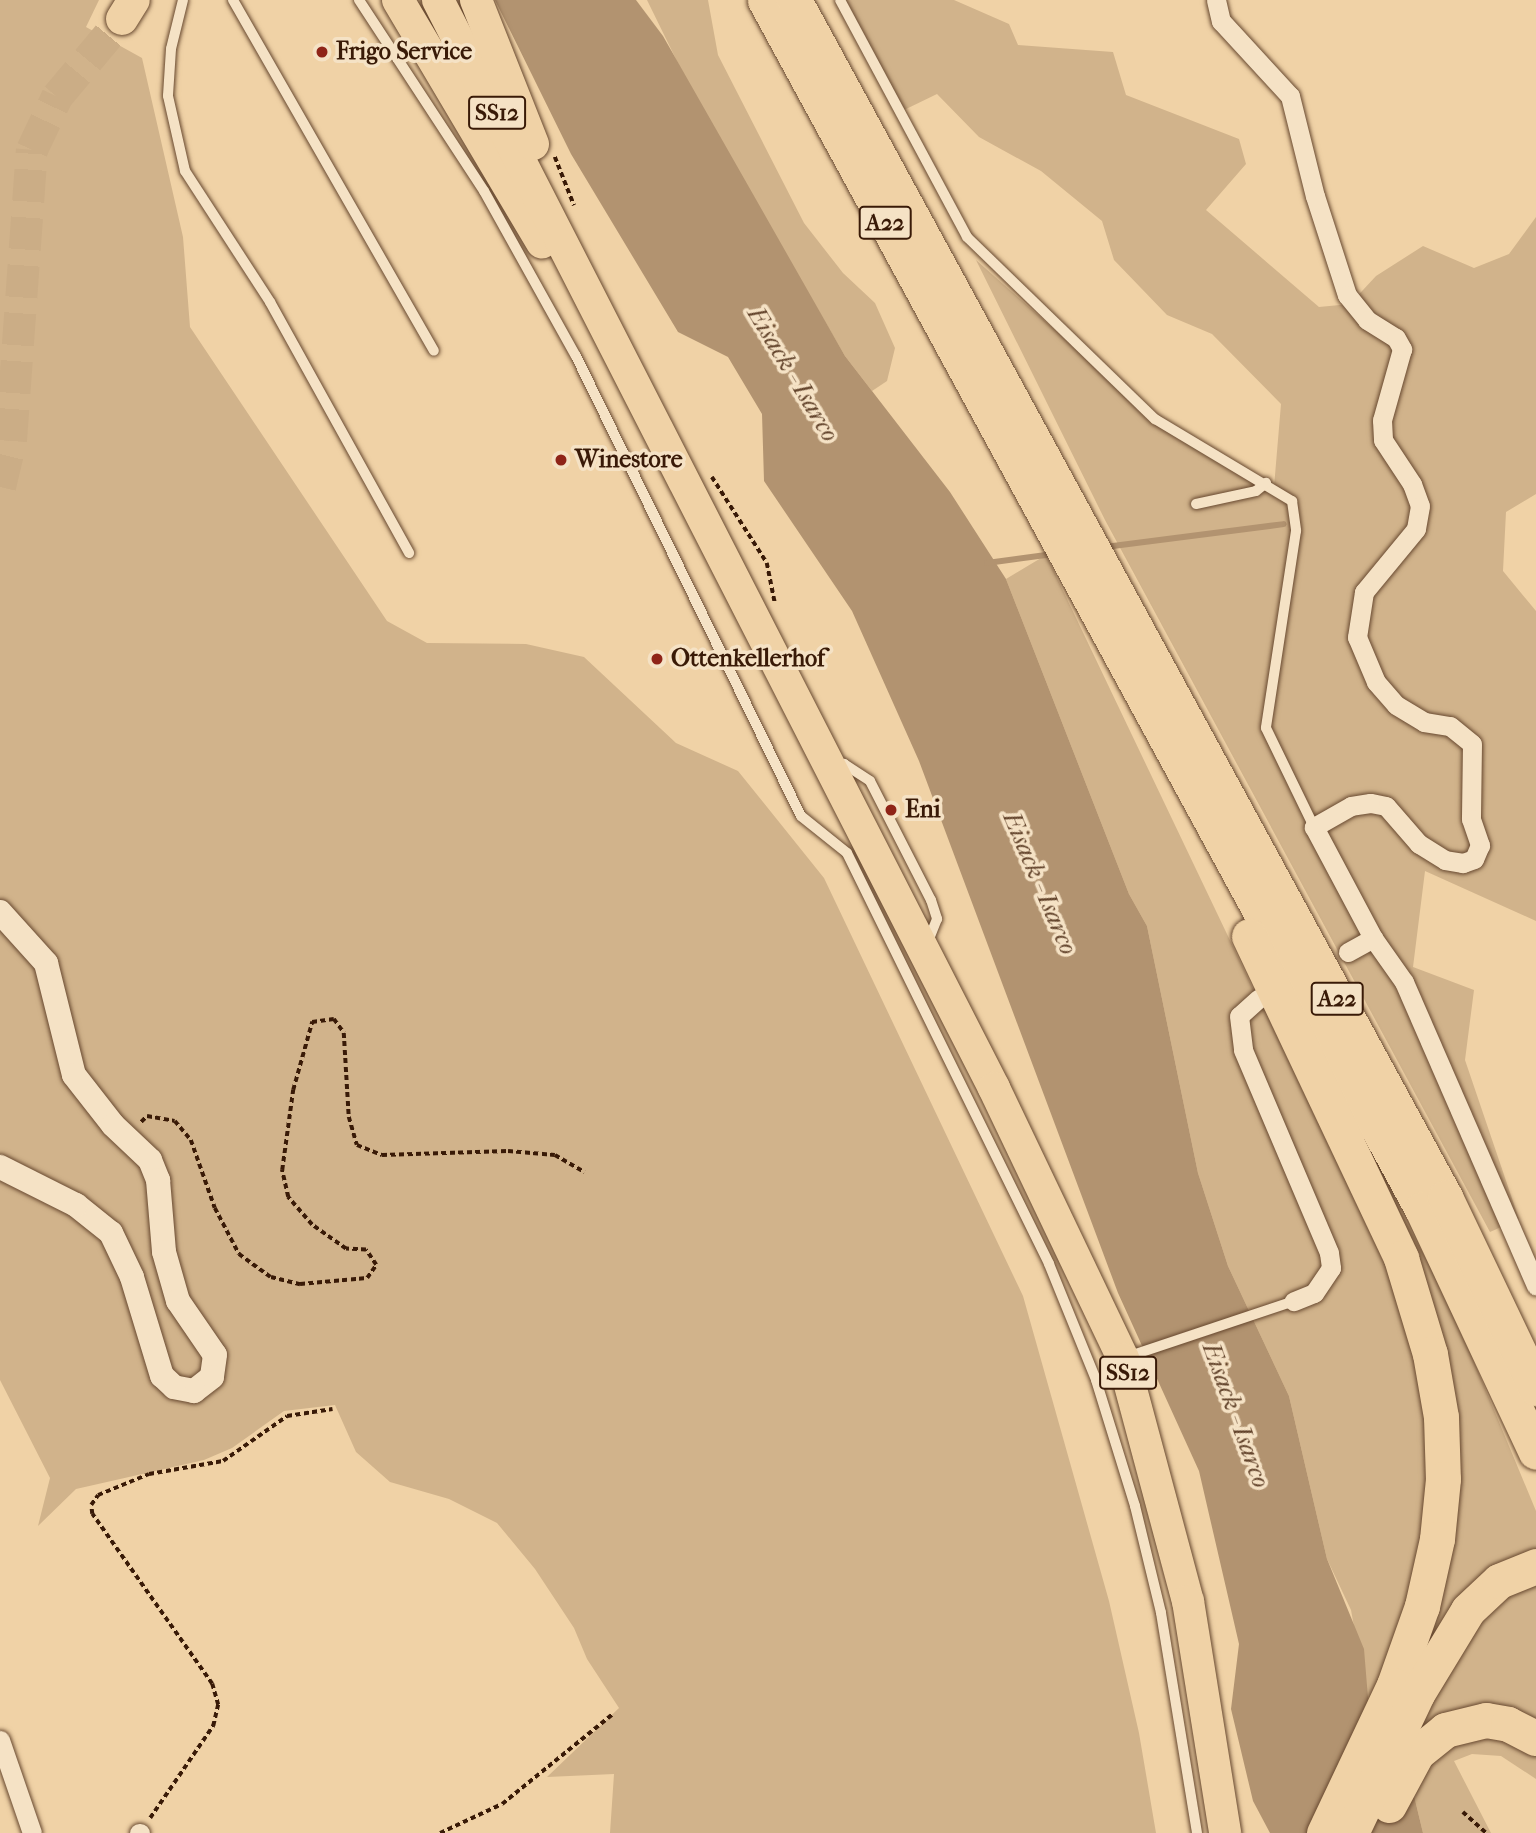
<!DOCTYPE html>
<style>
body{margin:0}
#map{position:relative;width:1536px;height:1833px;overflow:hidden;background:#f0d2a6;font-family:"IM FELL French Canon",serif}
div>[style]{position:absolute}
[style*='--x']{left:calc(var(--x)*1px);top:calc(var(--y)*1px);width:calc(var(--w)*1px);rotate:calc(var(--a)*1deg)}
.green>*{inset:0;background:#d1b38b}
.water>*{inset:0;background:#b29370}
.stream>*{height:6px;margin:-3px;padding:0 3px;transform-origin:3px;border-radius:3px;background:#b29370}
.primary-tunnel>*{height:32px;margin-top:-16px;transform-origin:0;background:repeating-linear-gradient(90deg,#cbad86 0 32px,transparent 0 48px)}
.path>*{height:3.5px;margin-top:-1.75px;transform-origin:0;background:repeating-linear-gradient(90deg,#391a07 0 5px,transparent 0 8.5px)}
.roads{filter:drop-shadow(0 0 2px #67482f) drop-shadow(0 0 2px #67482f)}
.service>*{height:10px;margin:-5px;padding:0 5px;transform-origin:5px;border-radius:5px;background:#f5e2c5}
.minor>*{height:19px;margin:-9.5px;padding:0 9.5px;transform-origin:9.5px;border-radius:9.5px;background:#f5e2c5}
.tertiary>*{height:24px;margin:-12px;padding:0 12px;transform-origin:12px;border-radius:12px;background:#f5e2c5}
.primary>*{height:32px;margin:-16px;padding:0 16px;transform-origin:16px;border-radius:16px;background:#f0d2a6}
.motorway>*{height:35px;margin:-17.5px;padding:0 17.5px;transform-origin:17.5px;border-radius:17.5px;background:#f0d2a6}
.dots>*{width:19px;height:19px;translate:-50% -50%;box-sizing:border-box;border:4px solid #f5e2c5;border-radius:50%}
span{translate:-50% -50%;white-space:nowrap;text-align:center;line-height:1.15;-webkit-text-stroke:7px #f5e2c5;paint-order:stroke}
.shield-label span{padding:2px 5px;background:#f5e2c5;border:2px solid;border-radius:5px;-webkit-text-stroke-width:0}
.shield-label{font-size:23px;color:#391a07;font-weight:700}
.poi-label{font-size:24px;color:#391a07;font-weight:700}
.left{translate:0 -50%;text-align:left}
.water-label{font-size:26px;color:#63442c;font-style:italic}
</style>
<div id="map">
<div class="green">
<div style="clip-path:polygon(0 0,99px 0,86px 27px,142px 58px,183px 237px,190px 327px,387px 621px,427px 643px,526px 644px,584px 657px,676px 743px,738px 771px,824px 878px,1023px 1296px,1109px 1601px,1139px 1733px,1156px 1833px,610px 1833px,614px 1774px,547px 1777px,619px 1708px,587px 1659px,574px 1628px,535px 1569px,497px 1523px,449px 1499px,390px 1482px,356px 1452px,335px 1405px,284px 1411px,232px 1448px,204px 1460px,76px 1489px,38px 1526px,50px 1478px,0 1380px)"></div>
<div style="clip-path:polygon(647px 0,708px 0,718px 55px,804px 223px,843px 273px,875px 303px,895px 348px,887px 381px,872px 391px,845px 356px,696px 100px)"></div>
<div style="clip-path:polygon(846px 0,954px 0,1009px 24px,1018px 45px,1113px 52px,1126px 95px,1239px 139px,1246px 164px,1206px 210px,1319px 307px,1350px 304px,1376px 276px,1423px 246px,1474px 268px,1509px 254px,1536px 217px,1536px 494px,1506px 512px,1503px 571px,1536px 611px,1536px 921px,1425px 871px,1413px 967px,1474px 990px,1465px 1060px,1519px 1219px,1490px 1232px,1105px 520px,976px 260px,1155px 419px,1274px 487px,1281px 404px,1212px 334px,1167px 315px,1114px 260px,1102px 221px,1041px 171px,979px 137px,937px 94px,904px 110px)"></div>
<div style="clip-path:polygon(1046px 555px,1258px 999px,1296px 1064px,1389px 1262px,1422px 1371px,1429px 1482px,1413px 1597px,1369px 1710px,1351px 1610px,1327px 1559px,1289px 1396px,1228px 1266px,1198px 1173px,1147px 926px,1129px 894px,1006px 579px)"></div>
<div style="clip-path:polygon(1380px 1173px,1450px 1304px,1536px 1511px,1536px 1555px,1415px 1672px,1452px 1505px)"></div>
<div style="clip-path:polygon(1536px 1581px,1536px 1725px,1415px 1738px,1439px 1681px,1495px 1602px)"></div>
<div style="clip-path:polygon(1478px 1731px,1536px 1748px,1536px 1779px,1501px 1756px,1472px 1754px,1454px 1761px,1491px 1833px,1423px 1833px,1411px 1783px,1435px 1747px)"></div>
</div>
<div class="water">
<div style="clip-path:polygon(495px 0,636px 0,663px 36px,845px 356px,950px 492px,1006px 579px,1129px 894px,1147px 926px,1198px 1173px,1228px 1266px,1289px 1396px,1327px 1559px,1364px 1649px,1369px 1710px,1411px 1783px,1423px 1833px,1270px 1833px,1253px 1801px,1231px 1709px,1239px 1644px,1199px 1471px,1118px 1293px,919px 761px,852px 611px,764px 481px,762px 414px,728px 357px,678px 332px,571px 154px)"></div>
</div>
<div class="stream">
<div style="--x:1105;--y:547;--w:180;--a:-7.3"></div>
<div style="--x:987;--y:563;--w:67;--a:-7.8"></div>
</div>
<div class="primary-tunnel">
<div style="--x:0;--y:487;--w:47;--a:-76.6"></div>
<div style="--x:11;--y:441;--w:292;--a:-85.9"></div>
<div style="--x:32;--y:150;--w:59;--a:-64.7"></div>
<div style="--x:57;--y:97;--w:102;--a:-50.2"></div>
</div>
<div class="path">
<div style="--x:555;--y:157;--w:52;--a:68.4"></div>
<div style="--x:712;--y:477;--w:102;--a:57.4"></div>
<div style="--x:767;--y:563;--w:41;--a:78.7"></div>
<div style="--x:141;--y:1122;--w:8;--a:-45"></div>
<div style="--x:147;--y:1116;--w:28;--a:10"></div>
<div style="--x:175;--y:1121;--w:25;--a:50"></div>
<div style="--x:191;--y:1140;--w:72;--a:70.6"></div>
<div style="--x:215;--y:1208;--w:52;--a:62.4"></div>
<div style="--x:239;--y:1254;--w:39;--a:36"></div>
<div style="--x:271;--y:1277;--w:30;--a:14"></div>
<div style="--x:300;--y:1284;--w:67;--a:-5.1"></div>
<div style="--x:367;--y:1278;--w:16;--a:-55"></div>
<div style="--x:376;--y:1265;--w:18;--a:-124"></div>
<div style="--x:366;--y:1250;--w:20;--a:-177"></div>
<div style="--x:346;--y:1249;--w:42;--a:-144.8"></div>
<div style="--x:312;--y:1225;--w:37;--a:-131"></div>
<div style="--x:288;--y:1197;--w:28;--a:-103"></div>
<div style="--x:282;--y:1170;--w:81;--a:-82.2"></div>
<div style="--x:293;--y:1090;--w:71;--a:-74.4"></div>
<div style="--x:312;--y:1022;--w:22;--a:-8"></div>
<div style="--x:334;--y:1019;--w:17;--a:54"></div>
<div style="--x:344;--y:1033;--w:84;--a:86.6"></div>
<div style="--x:349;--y:1117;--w:29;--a:74"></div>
<div style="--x:357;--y:1145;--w:27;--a:22"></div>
<div style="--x:382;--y:1155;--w:126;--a:-1.8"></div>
<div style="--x:508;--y:1151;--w:47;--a:4.9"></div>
<div style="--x:555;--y:1155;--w:34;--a:30"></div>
<div style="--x:1463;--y:1812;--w:31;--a:42"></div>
<div style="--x:150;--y:1818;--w:112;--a:-55.6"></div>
<div style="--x:213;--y:1726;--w:22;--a:-77"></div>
<div style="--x:218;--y:1705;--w:22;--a:-106"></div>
<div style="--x:212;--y:1684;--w:208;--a:-125.2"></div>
<div style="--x:92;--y:1514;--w:9;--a:-96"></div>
<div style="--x:91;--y:1505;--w:12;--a:-55"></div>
<div style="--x:98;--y:1495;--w:55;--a:-22.4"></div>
<div style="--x:149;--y:1474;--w:75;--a:-10"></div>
<div style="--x:223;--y:1461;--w:78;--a:-35.1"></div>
<div style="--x:287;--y:1416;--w:46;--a:-8.8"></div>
<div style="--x:440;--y:1833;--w:68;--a:-25.1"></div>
<div style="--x:502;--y:1804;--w:144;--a:-39.1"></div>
</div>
<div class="roads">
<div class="service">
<div style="--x:183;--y:0;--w:50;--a:103.8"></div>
<div style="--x:171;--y:49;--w:47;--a:93.7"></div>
<div style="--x:168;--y:96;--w:77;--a:77.2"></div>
<div style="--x:185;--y:171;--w:156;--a:57"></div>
<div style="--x:270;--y:302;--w:287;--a:61"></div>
<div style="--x:233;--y:0;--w:404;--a:60.2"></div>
<div style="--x:359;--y:0;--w:228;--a:56.8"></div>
<div style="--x:484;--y:191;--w:189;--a:60.9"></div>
<div style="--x:576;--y:356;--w:512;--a:63.94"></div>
<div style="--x:801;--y:816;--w:59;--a:38.8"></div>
<div style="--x:847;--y:853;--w:458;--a:63.8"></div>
<div style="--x:1049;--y:1264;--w:125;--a:67.9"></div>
<div style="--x:1096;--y:1380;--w:132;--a:72.8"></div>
<div style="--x:1135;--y:1506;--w:110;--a:76.3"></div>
<div style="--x:1161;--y:1613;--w:223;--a:80.7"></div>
<div style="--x:840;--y:0;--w:269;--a:61.8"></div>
<div style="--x:967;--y:237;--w:262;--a:44.1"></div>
<div style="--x:1155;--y:419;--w:160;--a:30.9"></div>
<div style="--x:1292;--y:501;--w:30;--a:82"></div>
<div style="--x:1296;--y:531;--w:199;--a:98.7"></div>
<div style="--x:1266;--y:728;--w:110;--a:64.1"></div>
<div style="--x:1196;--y:504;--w:61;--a:-12.2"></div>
<div style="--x:1256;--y:491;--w:13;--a:-39"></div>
<div style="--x:834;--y:768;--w:11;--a:-22"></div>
<div style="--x:844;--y:764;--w:31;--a:33"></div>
<div style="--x:870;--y:781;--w:134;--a:62.9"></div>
<div style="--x:931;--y:900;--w:20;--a:72"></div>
<div style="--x:937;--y:919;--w:27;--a:112"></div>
<div style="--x:1127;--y:1357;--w:176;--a:-18.5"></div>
</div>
<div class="minor">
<div style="--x:1216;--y:0;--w:22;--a:77"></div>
<div style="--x:1221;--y:21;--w:102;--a:47.4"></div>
<div style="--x:1290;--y:96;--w:103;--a:76"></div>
<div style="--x:1315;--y:196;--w:104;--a:72.1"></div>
<div style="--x:1347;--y:295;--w:32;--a:51"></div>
<div style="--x:1367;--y:320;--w:34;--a:32"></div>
<div style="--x:1396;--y:338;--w:13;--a:61"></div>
<div style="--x:1402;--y:349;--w:74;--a:105.7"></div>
<div style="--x:1382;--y:420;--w:20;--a:87"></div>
<div style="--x:1383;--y:440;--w:53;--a:56.6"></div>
<div style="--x:1412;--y:484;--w:23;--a:70"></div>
<div style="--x:1420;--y:506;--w:23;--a:100"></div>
<div style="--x:1416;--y:529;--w:82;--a:129.5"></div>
<div style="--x:1364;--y:592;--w:46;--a:98.8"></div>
<div style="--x:1357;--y:637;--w:49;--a:67.1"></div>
<div style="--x:1376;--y:682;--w:30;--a:49"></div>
<div style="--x:1396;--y:705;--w:33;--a:31"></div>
<div style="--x:1424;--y:722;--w:26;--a:9"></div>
<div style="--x:1450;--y:726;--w:28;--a:39"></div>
<div style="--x:1472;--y:744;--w:75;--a:90.8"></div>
<div style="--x:1471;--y:819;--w:28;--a:71"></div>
<div style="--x:1480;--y:845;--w:15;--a:113"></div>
<div style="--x:1474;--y:859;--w:12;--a:160"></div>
<div style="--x:1463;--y:863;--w:18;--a:-171"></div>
<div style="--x:1445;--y:860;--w:31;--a:-148"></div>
<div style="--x:1419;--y:844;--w:50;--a:-131"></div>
<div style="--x:1386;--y:806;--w:16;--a:-169"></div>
<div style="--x:1370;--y:803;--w:19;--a:171"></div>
<div style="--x:1351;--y:806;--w:43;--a:150.4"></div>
<div style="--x:1314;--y:827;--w:126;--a:62"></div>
<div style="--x:1373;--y:938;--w:54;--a:54.8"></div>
<div style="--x:1404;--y:982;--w:331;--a:66.5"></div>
<div style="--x:1348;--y:952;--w:29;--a:-29"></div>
<div style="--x:1258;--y:999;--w:25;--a:138"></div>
<div style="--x:1239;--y:1016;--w:34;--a:83"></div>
<div style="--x:1243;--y:1050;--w:220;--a:67"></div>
<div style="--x:1329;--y:1253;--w:15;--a:82"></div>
<div style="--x:1331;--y:1268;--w:30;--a:124"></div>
<div style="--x:1314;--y:1293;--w:22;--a:158"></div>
<div style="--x:0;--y:1740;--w:98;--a:71"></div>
<div style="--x:139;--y:1833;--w:1;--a:0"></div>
</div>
<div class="tertiary">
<div style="--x:0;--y:912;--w:69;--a:48"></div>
<div style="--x:46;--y:963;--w:115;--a:76"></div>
<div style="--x:74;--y:1075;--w:63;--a:52"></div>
<div style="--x:113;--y:1125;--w:51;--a:43.4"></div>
<div style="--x:150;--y:1160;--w:22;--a:68"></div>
<div style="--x:158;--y:1180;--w:72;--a:85.2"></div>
<div style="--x:164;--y:1252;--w:51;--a:74.1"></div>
<div style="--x:178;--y:1301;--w:65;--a:55.6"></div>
<div style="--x:215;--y:1355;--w:22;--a:98"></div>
<div style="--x:212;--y:1377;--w:23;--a:142"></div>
<div style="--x:194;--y:1391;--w:20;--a:-169"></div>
<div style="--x:174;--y:1387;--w:16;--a:-137"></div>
<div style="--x:162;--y:1376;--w:103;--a:-106.9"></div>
<div style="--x:132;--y:1277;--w:49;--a:-115.5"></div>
<div style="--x:111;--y:1233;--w:45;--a:-141.3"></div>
<div style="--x:76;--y:1205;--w:85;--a:-153.4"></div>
</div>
<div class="primary">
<div style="--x:398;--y:0;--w:282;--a:59.3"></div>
<div style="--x:438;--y:0;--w:1222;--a:62.93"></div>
<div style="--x:994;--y:1088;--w:300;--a:64.5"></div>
<div style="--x:1123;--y:1359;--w:251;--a:75"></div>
<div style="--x:1188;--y:1601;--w:235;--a:80.9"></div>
<div style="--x:476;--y:0;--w:155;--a:68.4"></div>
<div style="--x:122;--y:19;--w:22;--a:-58"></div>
</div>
<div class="motorway">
<div style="--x:765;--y:0;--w:1376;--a:61.48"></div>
<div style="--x:1422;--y:1209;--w:268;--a:64.9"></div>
<div style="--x:794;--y:0;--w:1363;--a:61.46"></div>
<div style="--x:1445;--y:1197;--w:212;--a:64.5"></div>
<div style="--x:1249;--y:936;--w:356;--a:64.7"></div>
<div style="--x:1401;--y:1258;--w:100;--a:73.2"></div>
<div style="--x:1430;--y:1354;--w:64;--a:80.1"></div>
<div style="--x:1441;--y:1417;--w:62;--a:88.2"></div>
<div style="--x:1443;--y:1479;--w:60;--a:95.7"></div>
<div style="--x:1437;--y:1539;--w:69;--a:102.6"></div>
<div style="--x:1422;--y:1606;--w:84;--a:109.5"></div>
<div style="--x:1394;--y:1685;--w:164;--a:115.3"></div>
<div style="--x:1389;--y:1805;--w:59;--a:-61.7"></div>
<div style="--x:1417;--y:1753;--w:36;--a:-39"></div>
<div style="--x:1445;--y:1730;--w:42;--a:-13.7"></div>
<div style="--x:1486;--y:1720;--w:22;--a:10"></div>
<div style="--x:1508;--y:1724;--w:31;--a:27"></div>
<div style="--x:1351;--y:1833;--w:154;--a:-64.6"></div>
<div style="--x:1417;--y:1694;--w:98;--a:-58.7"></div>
<div style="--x:1468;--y:1610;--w:42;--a:-43.1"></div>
<div style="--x:1499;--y:1581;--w:40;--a:-22"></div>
</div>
</div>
<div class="dots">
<div style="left:322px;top:52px;background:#8f2418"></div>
<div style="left:561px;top:460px;background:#8f2418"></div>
<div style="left:657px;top:659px;background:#8f2418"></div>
<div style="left:891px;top:810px;background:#8f2418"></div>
</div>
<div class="shield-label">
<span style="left:497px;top:113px">SS12</span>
<span style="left:885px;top:223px">A22</span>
<span style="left:1337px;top:999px">A22</span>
<span style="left:1128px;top:1373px">SS12</span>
</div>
<div class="poi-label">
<span class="left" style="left:336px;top:52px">Frigo Service</span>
<span class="left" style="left:575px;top:460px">Winestore</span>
<span class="left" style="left:671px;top:659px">Ottenkellerhof</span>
<span class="left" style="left:905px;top:810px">Eni</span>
</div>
<div class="water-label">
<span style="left:793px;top:374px;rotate:59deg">Eisack - Isarco</span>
<span style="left:1040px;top:883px;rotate:67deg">Eisack - Isarco</span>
<span style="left:1236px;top:1415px;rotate:70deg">Eisack - Isarco</span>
</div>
</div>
